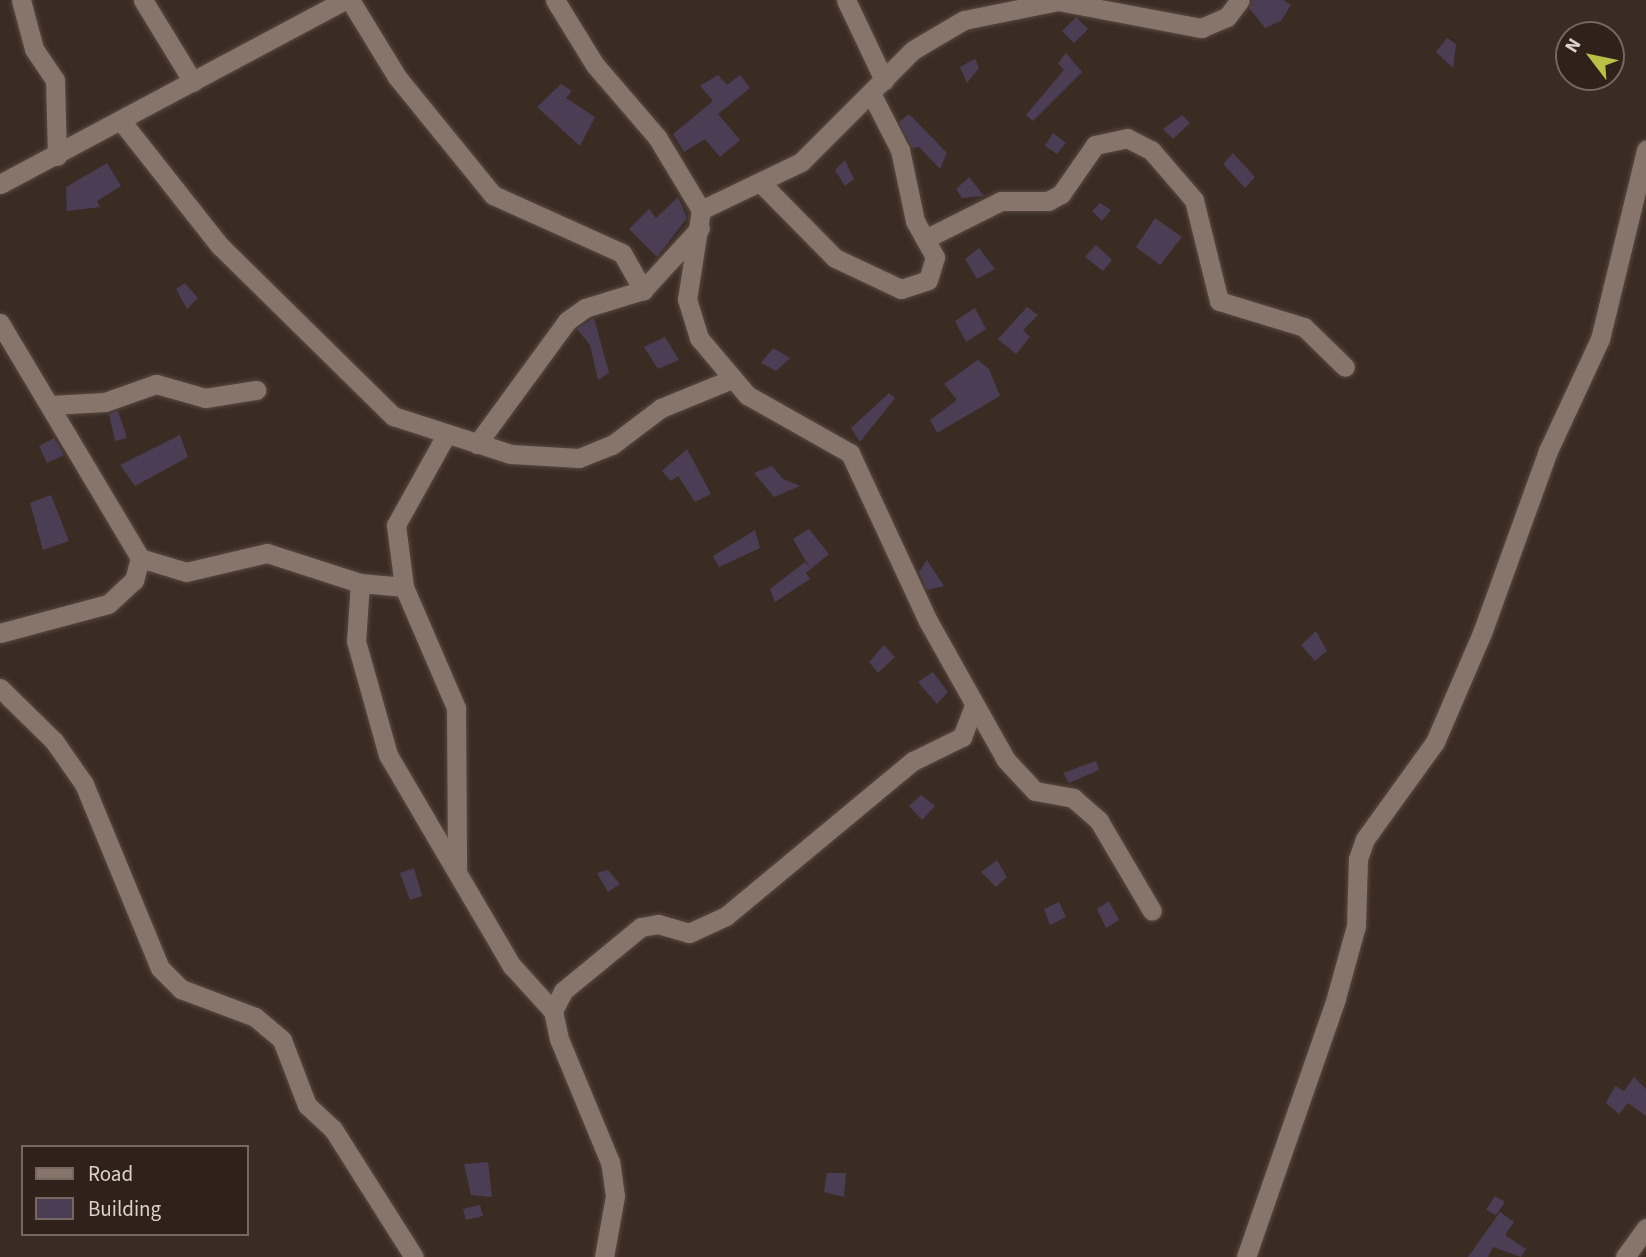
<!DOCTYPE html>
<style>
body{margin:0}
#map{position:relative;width:1646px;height:1257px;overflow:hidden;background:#3b2c23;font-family:"Source Sans 3",sans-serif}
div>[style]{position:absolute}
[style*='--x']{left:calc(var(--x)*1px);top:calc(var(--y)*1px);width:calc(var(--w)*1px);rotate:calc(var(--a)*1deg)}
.building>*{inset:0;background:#4b3d54}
.roads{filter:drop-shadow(0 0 2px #564942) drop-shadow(0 0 2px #564942)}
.minor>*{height:19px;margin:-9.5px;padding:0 9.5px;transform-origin:9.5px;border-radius:9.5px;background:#87756b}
span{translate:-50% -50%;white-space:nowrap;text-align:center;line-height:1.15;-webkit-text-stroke:7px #30221a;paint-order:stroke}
.legend{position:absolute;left:21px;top:1145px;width:228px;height:91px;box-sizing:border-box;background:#30221a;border:2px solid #756861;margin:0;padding:9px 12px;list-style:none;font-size:21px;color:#dcd2cc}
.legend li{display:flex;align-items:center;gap:14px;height:35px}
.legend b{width:35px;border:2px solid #756861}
.north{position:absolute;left:1555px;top:21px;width:70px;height:70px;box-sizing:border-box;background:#30221a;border:2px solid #756861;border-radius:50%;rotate:302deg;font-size:19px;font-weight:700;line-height:28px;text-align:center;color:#dcd2cc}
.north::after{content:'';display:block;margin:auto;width:24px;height:32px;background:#b9c046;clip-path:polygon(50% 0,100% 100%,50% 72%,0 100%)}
</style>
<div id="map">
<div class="building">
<div style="clip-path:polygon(1252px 0,1283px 0,1291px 5px,1281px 21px,1265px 28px,1249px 8px)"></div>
<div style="clip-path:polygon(1076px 17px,1088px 29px,1074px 43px,1062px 31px)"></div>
<div style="clip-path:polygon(1447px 38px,1456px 44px,1453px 68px,1436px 52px)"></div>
<div style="clip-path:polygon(1066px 53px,1082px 72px,1033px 121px,1026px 115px,1064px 70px,1058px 63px)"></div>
<div style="clip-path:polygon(975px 59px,979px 68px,967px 83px,960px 67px)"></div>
<div style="clip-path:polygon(718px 75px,727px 85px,740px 75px,750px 88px,718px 114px,740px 140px,720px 157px,705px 139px,684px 152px,673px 134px,713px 101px,700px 86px)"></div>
<div style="clip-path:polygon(561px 84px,572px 91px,566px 98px,595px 117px,580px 146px,537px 107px)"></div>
<div style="clip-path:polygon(909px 114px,947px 153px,940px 169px,919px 147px,912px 148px,899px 122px)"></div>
<div style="clip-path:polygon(1182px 115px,1190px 123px,1173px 139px,1163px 129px)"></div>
<div style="clip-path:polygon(1053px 133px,1066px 143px,1057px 154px,1045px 146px)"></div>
<div style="clip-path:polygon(1233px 153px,1255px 177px,1245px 188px,1223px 164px)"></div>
<div style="clip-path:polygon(845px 160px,854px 179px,845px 186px,835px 170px)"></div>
<div style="clip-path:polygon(107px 163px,121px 186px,97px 201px,100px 207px,67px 211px,66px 187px)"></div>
<div style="clip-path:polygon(969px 177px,984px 196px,962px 198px,956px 189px)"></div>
<div style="clip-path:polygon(678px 197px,687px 218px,657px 257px,629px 229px,649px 209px,656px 218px)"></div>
<div style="clip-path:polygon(1100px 203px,1111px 210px,1102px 221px,1092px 211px)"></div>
<div style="clip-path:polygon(1155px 218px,1182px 237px,1160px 265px,1136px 247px)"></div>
<div style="clip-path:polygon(1096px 245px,1112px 260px,1103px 271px,1085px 257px)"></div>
<div style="clip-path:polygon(979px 248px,995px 269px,977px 279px,965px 259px)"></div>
<div style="clip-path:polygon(185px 283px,198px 298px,187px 309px,176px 289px)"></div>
<div style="clip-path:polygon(1027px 307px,1038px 315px,1023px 330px,1030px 337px,1016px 354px,998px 339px)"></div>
<div style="clip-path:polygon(975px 308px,986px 329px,966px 342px,955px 321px)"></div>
<div style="clip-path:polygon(594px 318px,609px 373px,598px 380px,590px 345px,577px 329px)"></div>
<div style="clip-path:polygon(665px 337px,679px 360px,658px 369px,644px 347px)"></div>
<div style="clip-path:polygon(773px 348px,790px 358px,776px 371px,761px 363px)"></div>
<div style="clip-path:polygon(978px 360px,989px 369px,1000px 396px,937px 433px,930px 420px,957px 400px,944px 384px)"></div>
<div style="clip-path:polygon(889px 393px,895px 398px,860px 442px,851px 428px)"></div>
<div style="clip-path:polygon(118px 411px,127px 438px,115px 441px,109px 414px)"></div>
<div style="clip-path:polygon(180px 435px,188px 457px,135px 486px,120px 465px)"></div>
<div style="clip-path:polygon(54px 438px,64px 455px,47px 463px,39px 446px)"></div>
<div style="clip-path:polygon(687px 449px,711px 494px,695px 502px,678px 476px,671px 481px,662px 471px)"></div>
<div style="clip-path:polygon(772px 466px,783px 479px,800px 486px,774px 497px,754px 473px)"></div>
<div style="clip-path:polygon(51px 495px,69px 541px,43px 550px,30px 503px)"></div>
<div style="clip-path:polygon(809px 529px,829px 554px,806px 573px,810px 579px,775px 602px,770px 589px,805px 562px,810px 568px,793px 539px)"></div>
<div style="clip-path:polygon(755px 530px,760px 548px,719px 567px,713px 556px)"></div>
<div style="clip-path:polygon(927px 560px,944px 586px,927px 590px,919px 572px)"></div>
<div style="clip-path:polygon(1316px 631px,1327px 651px,1315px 661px,1301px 645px)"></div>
<div style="clip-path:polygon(884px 645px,895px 657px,878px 673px,869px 662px)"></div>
<div style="clip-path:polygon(933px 672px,948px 692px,937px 704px,918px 682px)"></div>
<div style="clip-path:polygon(1096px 761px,1099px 770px,1069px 783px,1063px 773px)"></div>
<div style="clip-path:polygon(921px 795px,935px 806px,922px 820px,909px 806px)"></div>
<div style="clip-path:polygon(997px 860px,1007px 877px,996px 887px,981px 872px)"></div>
<div style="clip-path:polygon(414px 868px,422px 896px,410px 900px,400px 873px)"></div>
<div style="clip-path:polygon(608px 870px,620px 884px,608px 892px,597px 873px)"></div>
<div style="clip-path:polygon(1109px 901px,1119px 920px,1106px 928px,1097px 909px)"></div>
<div style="clip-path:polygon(1059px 902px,1066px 917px,1050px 925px,1044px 909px)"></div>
<div style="clip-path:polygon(1634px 1077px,1646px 1089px,1646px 1116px,1628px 1103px,1619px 1114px,1606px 1103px,1615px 1086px,1624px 1091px)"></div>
<div style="clip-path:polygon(488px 1162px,492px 1197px,471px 1195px,464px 1164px)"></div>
<div style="clip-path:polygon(827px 1173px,846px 1173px,844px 1197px,824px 1192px)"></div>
<div style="clip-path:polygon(1495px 1196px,1505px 1202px,1496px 1215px,1486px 1210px)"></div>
<div style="clip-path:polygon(480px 1205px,483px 1216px,466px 1220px,463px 1209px)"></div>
<div style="clip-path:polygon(1500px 1212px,1514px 1222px,1505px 1235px,1526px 1249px,1521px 1257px,1493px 1247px,1488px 1257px,1468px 1257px)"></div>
</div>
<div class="roads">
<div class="minor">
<div style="--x:21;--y:0;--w:51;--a:75.1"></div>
<div style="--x:34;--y:49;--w:37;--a:56"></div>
<div style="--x:55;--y:80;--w:76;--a:88.5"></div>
<div style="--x:143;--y:0;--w:96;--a:58.6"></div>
<div style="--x:350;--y:0;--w:90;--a:58.6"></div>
<div style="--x:397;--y:77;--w:152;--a:50.9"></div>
<div style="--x:493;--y:195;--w:141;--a:24.2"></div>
<div style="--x:622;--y:253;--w:43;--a:60.4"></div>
<div style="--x:555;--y:0;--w:76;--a:58.4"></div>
<div style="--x:595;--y:65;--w:95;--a:49.3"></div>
<div style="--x:657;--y:137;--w:85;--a:58.9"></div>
<div style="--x:701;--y:210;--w:90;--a:98.9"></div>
<div style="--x:687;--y:299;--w:41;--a:72.9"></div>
<div style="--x:699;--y:338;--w:75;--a:49.9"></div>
<div style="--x:747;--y:395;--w:118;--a:29.4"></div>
<div style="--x:850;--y:453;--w:185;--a:65.1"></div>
<div style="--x:928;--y:621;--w:159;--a:60.7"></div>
<div style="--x:1006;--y:760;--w:42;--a:46.9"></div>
<div style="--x:1035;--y:791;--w:39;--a:10"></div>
<div style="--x:1073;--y:798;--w:35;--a:41"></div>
<div style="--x:1099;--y:821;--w:104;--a:59.5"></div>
<div style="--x:846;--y:0;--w:89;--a:64.6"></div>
<div style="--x:122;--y:122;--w:158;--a:51.7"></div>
<div style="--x:220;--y:246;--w:243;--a:44.5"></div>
<div style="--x:393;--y:416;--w:124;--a:17.9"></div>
<div style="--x:511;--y:454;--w:68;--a:3.4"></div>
<div style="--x:579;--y:458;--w:35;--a:-22"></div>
<div style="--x:612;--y:445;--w:61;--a:-37.1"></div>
<div style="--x:661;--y:408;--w:77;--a:-22.2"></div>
<div style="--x:0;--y:184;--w:391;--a:-28.1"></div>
<div style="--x:762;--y:184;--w:104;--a:45.4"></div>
<div style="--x:835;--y:258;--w:73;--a:25.2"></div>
<div style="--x:901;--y:289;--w:28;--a:-18"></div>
<div style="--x:928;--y:280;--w:24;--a:-73"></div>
<div style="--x:935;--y:257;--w:41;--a:-119.1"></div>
<div style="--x:915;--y:221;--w:73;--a:-101.9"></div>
<div style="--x:900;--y:150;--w:62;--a:-117"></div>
<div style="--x:701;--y:210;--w:111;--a:-25.6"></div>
<div style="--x:801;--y:162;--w:158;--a:-45"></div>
<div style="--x:913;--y:50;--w:59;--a:-30.5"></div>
<div style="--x:964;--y:20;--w:96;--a:-11.4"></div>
<div style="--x:1058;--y:1;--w:146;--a:10.7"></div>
<div style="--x:1201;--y:28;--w:28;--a:-23"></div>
<div style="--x:1227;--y:17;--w:21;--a:-53"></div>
<div style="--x:925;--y:239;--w:85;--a:-26.6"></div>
<div style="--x:1001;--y:201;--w:47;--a:0"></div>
<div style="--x:1048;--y:201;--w:15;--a:-28"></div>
<div style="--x:1061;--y:194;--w:60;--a:-55.2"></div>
<div style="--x:1095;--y:145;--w:33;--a:-12"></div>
<div style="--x:1127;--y:138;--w:27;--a:27"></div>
<div style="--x:1151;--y:150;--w:66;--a:49.3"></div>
<div style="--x:1194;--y:200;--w:104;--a:76.1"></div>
<div style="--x:1219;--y:301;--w:89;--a:17"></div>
<div style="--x:1304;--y:327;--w:57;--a:44.3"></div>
<div style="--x:0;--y:323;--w:274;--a:59.2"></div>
<div style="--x:140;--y:558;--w:23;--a:105"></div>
<div style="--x:134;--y:580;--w:35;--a:137"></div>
<div style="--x:108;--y:604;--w:112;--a:165"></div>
<div style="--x:51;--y:405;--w:54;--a:-3.2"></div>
<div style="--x:105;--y:402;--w:54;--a:-19.4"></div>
<div style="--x:156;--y:384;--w:51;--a:15.9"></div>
<div style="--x:205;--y:398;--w:52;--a:-8.9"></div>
<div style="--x:446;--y:435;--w:103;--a:119.1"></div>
<div style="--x:396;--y:525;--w:63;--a:82.6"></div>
<div style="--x:404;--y:587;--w:132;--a:66.7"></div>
<div style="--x:456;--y:708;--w:159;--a:89.6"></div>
<div style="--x:477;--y:444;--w:152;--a:-53.8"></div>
<div style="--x:567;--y:321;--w:22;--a:-36"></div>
<div style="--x:585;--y:308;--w:61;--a:-17.2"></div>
<div style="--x:643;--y:290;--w:84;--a:-47.4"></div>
<div style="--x:140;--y:558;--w:48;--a:16.9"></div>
<div style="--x:186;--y:572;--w:83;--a:-13.2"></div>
<div style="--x:267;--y:553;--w:98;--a:17.9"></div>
<div style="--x:360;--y:583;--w:44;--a:5.2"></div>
<div style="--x:360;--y:583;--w:58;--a:93.9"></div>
<div style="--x:356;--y:641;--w:118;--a:74.3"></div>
<div style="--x:388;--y:755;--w:245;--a:59.6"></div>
<div style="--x:512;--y:966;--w:61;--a:47.7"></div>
<div style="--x:0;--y:688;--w:76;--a:44.5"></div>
<div style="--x:54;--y:741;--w:52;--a:55.1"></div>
<div style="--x:84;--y:784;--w:199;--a:67.6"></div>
<div style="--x:160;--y:968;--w:30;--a:45"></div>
<div style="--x:181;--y:989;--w:79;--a:20.7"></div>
<div style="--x:255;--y:1017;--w:35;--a:40"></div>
<div style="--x:282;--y:1040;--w:70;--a:69"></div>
<div style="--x:307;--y:1105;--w:35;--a:43"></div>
<div style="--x:333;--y:1129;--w:151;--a:57.7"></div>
<div style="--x:604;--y:1257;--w:62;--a:-79.8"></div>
<div style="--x:615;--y:1196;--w:34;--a:-98"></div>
<div style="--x:610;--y:1162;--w:133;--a:-112.5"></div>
<div style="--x:559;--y:1039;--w:29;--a:-102"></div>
<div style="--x:553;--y:1011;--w:22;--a:-63"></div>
<div style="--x:563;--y:991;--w:101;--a:-39.4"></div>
<div style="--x:641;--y:927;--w:17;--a:-10"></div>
<div style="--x:658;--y:924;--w:32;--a:16"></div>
<div style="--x:689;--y:933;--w:41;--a:-24.7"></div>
<div style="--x:726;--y:916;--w:243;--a:-39.7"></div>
<div style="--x:913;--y:761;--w:55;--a:-26.1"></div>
<div style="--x:962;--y:737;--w:33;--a:-69"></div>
<div style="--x:1246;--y:1257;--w:274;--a:-70.8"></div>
<div style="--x:1336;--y:998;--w:75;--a:-74.5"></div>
<div style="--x:1356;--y:926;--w:67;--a:-88.3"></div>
<div style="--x:1358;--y:859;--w:21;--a:-71"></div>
<div style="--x:1365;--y:839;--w:120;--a:-54.2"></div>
<div style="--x:1435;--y:742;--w:119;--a:-66.7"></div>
<div style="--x:1482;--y:633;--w:194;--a:-70.1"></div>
<div style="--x:1548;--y:451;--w:123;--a:-65.1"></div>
<div style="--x:1600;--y:339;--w:195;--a:-76.3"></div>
<div style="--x:1625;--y:1257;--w:36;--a:-54"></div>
</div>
</div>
<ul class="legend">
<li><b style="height:9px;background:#87756b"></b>Road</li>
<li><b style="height:19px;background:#4b3d54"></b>Building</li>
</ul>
<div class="north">N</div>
</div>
